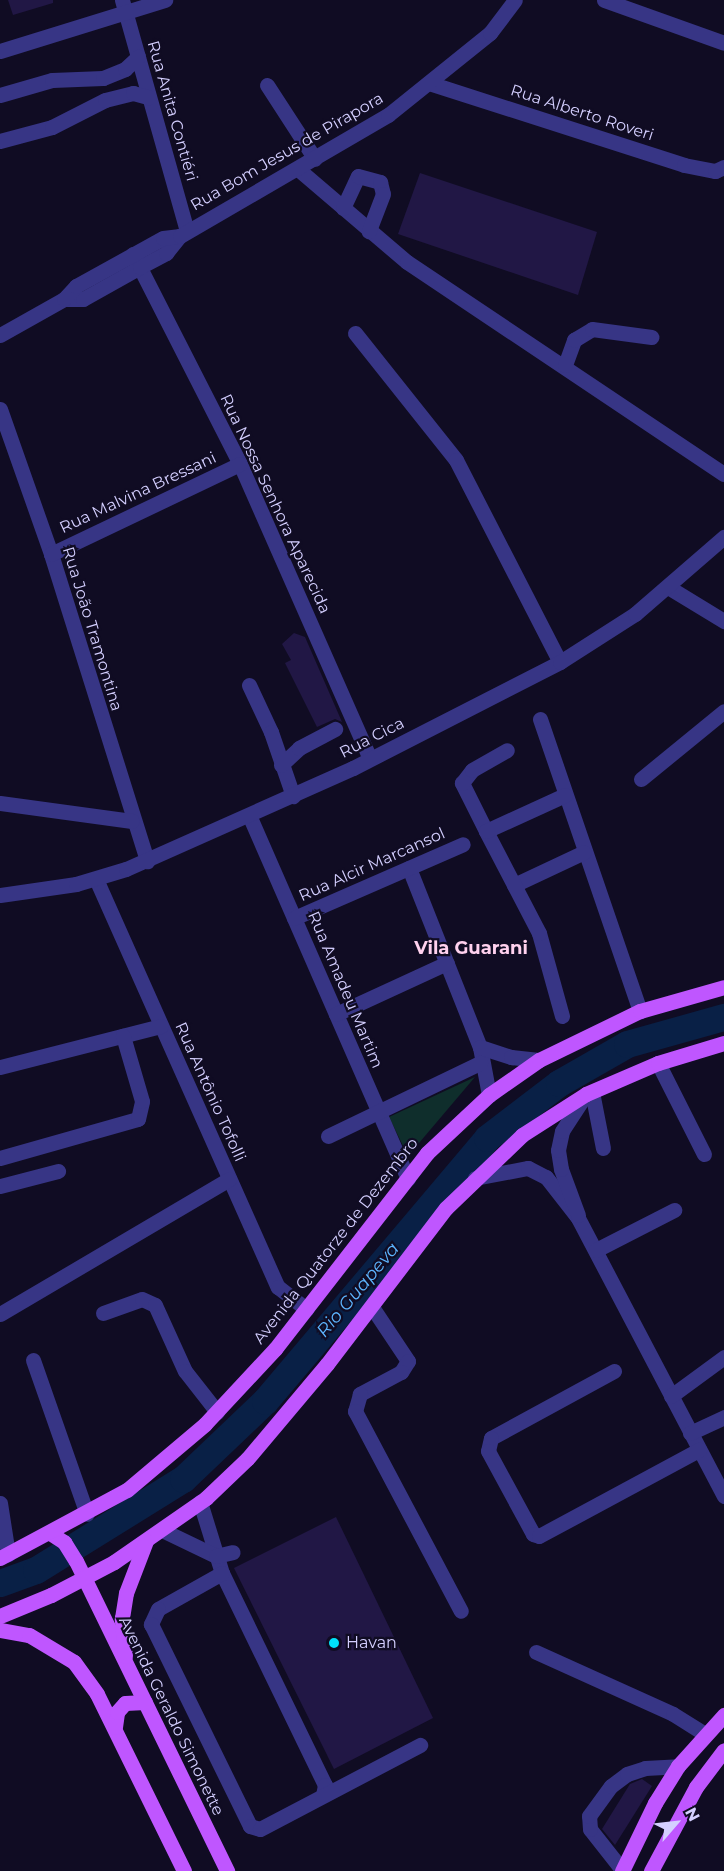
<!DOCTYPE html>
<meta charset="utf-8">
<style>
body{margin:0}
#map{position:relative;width:724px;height:1871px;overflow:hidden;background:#100c23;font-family:Montserrat,sans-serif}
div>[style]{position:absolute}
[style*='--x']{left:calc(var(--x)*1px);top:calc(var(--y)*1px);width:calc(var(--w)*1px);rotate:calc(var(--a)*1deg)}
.green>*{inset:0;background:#0f2e2c}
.river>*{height:27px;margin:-13.5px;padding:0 13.5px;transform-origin:13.5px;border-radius:13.5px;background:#092046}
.building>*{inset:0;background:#211745}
.minor>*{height:15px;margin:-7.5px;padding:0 7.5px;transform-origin:7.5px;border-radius:7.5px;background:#373585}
.major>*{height:15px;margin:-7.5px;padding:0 7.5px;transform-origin:7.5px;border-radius:7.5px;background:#bf56ff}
.dots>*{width:16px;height:16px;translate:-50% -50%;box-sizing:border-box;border:3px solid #100c23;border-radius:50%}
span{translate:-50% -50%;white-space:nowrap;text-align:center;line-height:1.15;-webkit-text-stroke:4.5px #100c23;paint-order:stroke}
.street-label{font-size:16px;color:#d4cfff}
.poi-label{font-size:16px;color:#d4cfff}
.left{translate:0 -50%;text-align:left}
.neighbourhood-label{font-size:18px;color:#ffd1ee;font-weight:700}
.water-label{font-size:18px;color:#5db5ff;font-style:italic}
.north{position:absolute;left:646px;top:1793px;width:60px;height:60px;-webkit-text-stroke:4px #100c23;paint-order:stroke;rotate:62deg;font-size:16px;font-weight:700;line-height:24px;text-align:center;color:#d4cfff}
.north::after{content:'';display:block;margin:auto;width:21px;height:27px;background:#d4cfff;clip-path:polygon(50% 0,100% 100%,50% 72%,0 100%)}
</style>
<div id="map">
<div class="green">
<div style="clip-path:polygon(475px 1077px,408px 1156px,389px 1117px)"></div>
</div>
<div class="river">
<div style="--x:0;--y:1583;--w:38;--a:-20"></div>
<div style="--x:36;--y:1570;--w:173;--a:-31.8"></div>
<div style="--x:183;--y:1479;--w:113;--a:-43.6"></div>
<div style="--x:265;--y:1401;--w:344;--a:-49.8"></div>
<div style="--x:487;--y:1138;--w:91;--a:-37.4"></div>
<div style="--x:559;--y:1083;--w:78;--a:-29.8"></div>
<div style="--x:627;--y:1044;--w:101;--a:-15.6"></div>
</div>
<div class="building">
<div style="clip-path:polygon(8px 0,53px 0,53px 3px,13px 15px)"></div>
<div style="clip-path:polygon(420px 173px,597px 232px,578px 295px,398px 234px)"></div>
<div style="clip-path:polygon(294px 633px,305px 637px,342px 722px,335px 719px,317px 727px,285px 663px,291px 660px,282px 644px)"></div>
<div style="clip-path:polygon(336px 1517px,433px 1718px,334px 1769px,234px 1568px)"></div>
<div style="clip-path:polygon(642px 1779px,652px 1786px,615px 1845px,602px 1829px,630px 1784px)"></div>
</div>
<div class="minor">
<div style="--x:122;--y:0;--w:240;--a:74.3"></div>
<div style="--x:604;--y:0;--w:127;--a:19.7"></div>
<div style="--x:0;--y:51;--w:173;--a:-17.2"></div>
<div style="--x:429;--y:83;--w:268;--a:17.8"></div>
<div style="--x:684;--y:165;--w:32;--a:11"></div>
<div style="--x:715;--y:171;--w:10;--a:-24"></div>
<div style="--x:267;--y:85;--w:88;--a:57"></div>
<div style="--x:0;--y:95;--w:54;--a:-16.1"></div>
<div style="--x:52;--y:80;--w:51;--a:-2.2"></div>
<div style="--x:103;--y:78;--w:24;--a:-22"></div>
<div style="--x:125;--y:69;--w:18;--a:-43"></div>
<div style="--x:0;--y:141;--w:54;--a:-15.1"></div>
<div style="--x:52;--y:127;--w:59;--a:-27"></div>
<div style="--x:105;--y:100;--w:29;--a:-14"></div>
<div style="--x:133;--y:93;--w:16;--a:15"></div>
<div style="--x:298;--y:169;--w:143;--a:40.5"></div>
<div style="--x:407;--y:262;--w:381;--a:33.8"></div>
<div style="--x:343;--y:208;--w:35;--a:-65"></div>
<div style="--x:358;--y:176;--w:23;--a:15"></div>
<div style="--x:380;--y:182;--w:12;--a:76"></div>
<div style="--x:383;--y:194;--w:40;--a:111"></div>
<div style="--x:133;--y:254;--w:236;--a:63"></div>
<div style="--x:240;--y:464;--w:322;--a:66.2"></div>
<div style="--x:64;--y:299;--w:19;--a:0"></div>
<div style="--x:83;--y:299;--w:65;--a:-29.3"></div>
<div style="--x:140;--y:267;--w:30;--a:-28"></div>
<div style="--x:166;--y:253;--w:22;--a:-51"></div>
<div style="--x:355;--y:333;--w:162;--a:51.5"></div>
<div style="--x:456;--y:460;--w:227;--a:62.8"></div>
<div style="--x:0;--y:335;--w:73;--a:-29.4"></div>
<div style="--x:64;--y:299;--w:18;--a:-47"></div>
<div style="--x:76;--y:286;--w:99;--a:-28.9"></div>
<div style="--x:163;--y:238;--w:17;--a:-7"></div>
<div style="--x:180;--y:236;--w:241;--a:-30.2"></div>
<div style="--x:388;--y:115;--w:131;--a:-38.8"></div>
<div style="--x:490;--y:33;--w:41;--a:-52.9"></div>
<div style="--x:565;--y:365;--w:27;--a:-70"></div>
<div style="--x:574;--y:340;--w:21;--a:-31"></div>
<div style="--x:592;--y:329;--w:60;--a:7.7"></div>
<div style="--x:0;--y:409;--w:154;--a:70.6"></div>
<div style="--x:51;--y:554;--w:322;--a:72.6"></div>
<div style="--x:51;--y:554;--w:209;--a:-25.5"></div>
<div style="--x:668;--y:587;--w:66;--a:31.3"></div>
<div style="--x:249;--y:685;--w:52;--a:64.9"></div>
<div style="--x:271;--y:732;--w:68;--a:71"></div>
<div style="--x:540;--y:719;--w:309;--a:71.1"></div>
<div style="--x:281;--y:765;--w:25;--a:-43"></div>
<div style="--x:299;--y:748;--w:41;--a:-27.8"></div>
<div style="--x:641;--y:779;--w:107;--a:-39.3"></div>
<div style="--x:0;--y:803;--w:133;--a:7.8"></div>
<div style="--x:249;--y:815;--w:397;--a:66.4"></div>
<div style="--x:486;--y:831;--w:54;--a:-116.6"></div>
<div style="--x:462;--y:783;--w:16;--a:-52"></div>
<div style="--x:472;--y:770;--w:40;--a:-29.7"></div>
<div style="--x:409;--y:868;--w:193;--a:68.4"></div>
<div style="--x:480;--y:1047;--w:49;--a:79.4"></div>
<div style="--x:96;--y:879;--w:447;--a:66"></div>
<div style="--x:278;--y:1287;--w:36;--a:38"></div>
<div style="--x:514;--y:885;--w:77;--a:-25.2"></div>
<div style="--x:0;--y:895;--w:77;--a:-8.2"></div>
<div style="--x:76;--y:884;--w:52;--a:-16.7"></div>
<div style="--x:126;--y:869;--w:248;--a:-24"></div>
<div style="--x:353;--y:768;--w:233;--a:-27.1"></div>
<div style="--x:560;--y:662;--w:89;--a:-32.6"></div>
<div style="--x:635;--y:614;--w:118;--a:-40.9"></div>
<div style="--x:294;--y:918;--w:184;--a:-23.6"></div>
<div style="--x:336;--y:1014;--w:122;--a:-24.7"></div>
<div style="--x:562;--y:1016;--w:86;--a:-105.5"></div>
<div style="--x:539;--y:933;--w:115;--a:-117.5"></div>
<div style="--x:486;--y:831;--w:87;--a:-24.5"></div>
<div style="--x:480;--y:1047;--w:33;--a:18"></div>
<div style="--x:511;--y:1057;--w:28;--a:6"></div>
<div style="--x:658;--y:1063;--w:102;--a:63.2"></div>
<div style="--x:0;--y:1067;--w:166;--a:-14.3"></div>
<div style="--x:592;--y:1092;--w:57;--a:78.9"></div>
<div style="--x:328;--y:1136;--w:169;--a:-25.7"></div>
<div style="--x:0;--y:1158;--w:143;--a:-15.8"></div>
<div style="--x:138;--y:1119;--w:18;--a:-77"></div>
<div style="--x:142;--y:1101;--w:68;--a:-106.3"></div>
<div style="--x:475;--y:1178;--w:54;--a:-10.7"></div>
<div style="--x:528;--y:1168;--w:20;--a:27"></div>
<div style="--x:546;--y:1177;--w:52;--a:52"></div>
<div style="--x:578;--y:1218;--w:314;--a:62.3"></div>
<div style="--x:0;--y:1186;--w:60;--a:-14.5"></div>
<div style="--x:578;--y:1215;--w:49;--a:-110.3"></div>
<div style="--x:561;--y:1169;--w:19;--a:-99"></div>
<div style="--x:558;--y:1150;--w:19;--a:-78"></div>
<div style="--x:562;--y:1131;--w:44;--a:-57"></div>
<div style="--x:596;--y:1250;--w:88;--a:-27.1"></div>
<div style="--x:372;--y:1307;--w:65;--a:56.3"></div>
<div style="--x:408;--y:1361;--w:13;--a:122"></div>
<div style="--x:401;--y:1372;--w:47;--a:151.8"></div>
<div style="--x:360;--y:1394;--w:18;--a:106"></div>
<div style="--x:355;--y:1411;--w:226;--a:62.1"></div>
<div style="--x:103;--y:1313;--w:41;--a:-19.7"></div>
<div style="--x:142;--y:1299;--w:14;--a:25"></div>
<div style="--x:155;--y:1305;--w:72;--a:65.6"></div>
<div style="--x:185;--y:1371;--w:52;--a:52"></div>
<div style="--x:0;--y:1314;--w:266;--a:-30.5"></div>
<div style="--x:33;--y:1360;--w:163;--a:70.7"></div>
<div style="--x:614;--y:1371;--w:140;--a:151.4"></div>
<div style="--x:491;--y:1438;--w:13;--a:103"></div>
<div style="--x:488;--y:1451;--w:94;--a:61.5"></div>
<div style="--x:533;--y:1534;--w:6;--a:18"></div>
<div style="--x:539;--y:1536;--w:182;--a:-28.3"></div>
<div style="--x:671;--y:1396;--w:66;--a:-36.3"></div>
<div style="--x:690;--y:1433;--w:38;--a:-25"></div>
<div style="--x:200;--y:1502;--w:74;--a:72.8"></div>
<div style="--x:222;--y:1573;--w:236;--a:64.1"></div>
<div style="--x:325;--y:1785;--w:10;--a:101"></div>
<div style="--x:0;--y:1503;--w:52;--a:81.1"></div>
<div style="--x:162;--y:1530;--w:60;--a:25.7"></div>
<div style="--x:216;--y:1556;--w:17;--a:-13"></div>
<div style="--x:222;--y:1573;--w:73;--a:150.6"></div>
<div style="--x:158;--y:1609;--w:17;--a:115"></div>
<div style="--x:151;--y:1624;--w:225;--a:63.9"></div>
<div style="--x:250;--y:1826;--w:10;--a:17"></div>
<div style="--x:260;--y:1829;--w:181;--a:-27.7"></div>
<div style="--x:536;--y:1652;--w:150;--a:24.3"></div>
<div style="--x:673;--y:1714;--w:36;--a:32"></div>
<div style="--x:623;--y:1871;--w:53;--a:-128.2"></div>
<div style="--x:590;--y:1829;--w:13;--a:-94"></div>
<div style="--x:589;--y:1816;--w:37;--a:-54"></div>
<div style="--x:611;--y:1786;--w:20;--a:-37"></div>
<div style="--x:627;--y:1774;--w:19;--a:-18"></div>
<div style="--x:645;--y:1768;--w:33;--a:-3"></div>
</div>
<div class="major">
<div style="--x:50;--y:1533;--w:17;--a:33"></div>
<div style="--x:64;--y:1542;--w:22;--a:58"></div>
<div style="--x:76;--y:1561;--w:345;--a:64"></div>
<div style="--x:0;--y:1558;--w:144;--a:-28.2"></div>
<div style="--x:127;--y:1490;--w:102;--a:-40.2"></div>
<div style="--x:205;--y:1424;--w:103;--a:-47"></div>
<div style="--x:275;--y:1349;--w:248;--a:-52.2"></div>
<div style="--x:427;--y:1153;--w:85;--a:-43.1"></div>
<div style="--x:489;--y:1095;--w:61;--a:-35"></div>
<div style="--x:539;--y:1060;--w:112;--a:-25.9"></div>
<div style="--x:640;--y:1011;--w:87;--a:-15.9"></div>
<div style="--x:0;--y:1616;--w:55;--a:-22.4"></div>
<div style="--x:51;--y:1595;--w:71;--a:-27.6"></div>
<div style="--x:114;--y:1562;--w:112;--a:-34.8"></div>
<div style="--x:206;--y:1498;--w:57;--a:-43.6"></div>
<div style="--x:247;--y:1459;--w:124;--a:-49.9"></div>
<div style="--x:327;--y:1364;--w:196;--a:-52.7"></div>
<div style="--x:446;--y:1208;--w:105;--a:-43.8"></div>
<div style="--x:522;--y:1135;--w:76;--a:-32.6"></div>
<div style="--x:586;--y:1094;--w:78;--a:-23.3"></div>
<div style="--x:658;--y:1063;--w:69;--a:-16.9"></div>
<div style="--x:0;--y:1630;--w:29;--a:10"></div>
<div style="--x:29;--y:1635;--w:52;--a:31"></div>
<div style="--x:74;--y:1662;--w:39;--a:54"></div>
<div style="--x:97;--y:1694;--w:197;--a:63.8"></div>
<div style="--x:125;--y:1656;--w:38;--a:-95"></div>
<div style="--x:122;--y:1618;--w:25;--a:-81"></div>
<div style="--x:126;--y:1593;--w:56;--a:-69"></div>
<div style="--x:115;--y:1727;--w:15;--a:-82"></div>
<div style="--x:117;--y:1712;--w:12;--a:-48"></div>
<div style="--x:125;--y:1703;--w:20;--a:-3"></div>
<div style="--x:622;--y:1871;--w:76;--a:-64.1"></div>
<div style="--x:655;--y:1803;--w:44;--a:-58.1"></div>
<div style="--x:678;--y:1766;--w:69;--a:-48"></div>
<div style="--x:651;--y:1871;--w:95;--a:-61.8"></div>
<div style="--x:696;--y:1787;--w:46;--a:-52.9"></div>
</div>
<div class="dots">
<div style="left:334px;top:1643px;background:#00e2fa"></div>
</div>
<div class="street-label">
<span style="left:172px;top:111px;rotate:74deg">Rua Anita Contiéri</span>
<span style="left:582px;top:113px;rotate:18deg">Rua Alberto Roveri</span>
<span style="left:287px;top:152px;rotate:-30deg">Rua Bom Jesus de Pirapora</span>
<span style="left:138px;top:493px;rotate:-25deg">Rua Malvina Bressani</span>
<span style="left:275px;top:504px;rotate:65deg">Rua Nossa Senhora Aparecida</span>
<span style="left:92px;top:629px;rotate:73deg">Rua João Tramontina</span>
<span style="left:372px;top:738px;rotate:-27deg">Rua Cica</span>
<span style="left:372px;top:865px;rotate:-24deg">Rua Alcir Marcansol</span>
<span style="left:345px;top:990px;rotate:67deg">Rua Amadeu Martim</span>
<span style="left:210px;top:1092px;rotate:66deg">Rua Antônio Tofolli</span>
<span style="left:336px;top:1241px;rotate:-52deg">Avenida Quatorze de Dezembro</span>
<span style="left:171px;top:1716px;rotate:64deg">Avenida Geraldo Simonette</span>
</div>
<div class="poi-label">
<span class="left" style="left:346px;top:1643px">Havan</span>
</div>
<div class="neighbourhood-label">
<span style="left:471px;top:948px">Vila Guarani</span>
</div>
<div class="water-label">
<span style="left:358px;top:1290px;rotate:-50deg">Rio Guapeva</span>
</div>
<div class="north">N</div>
</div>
